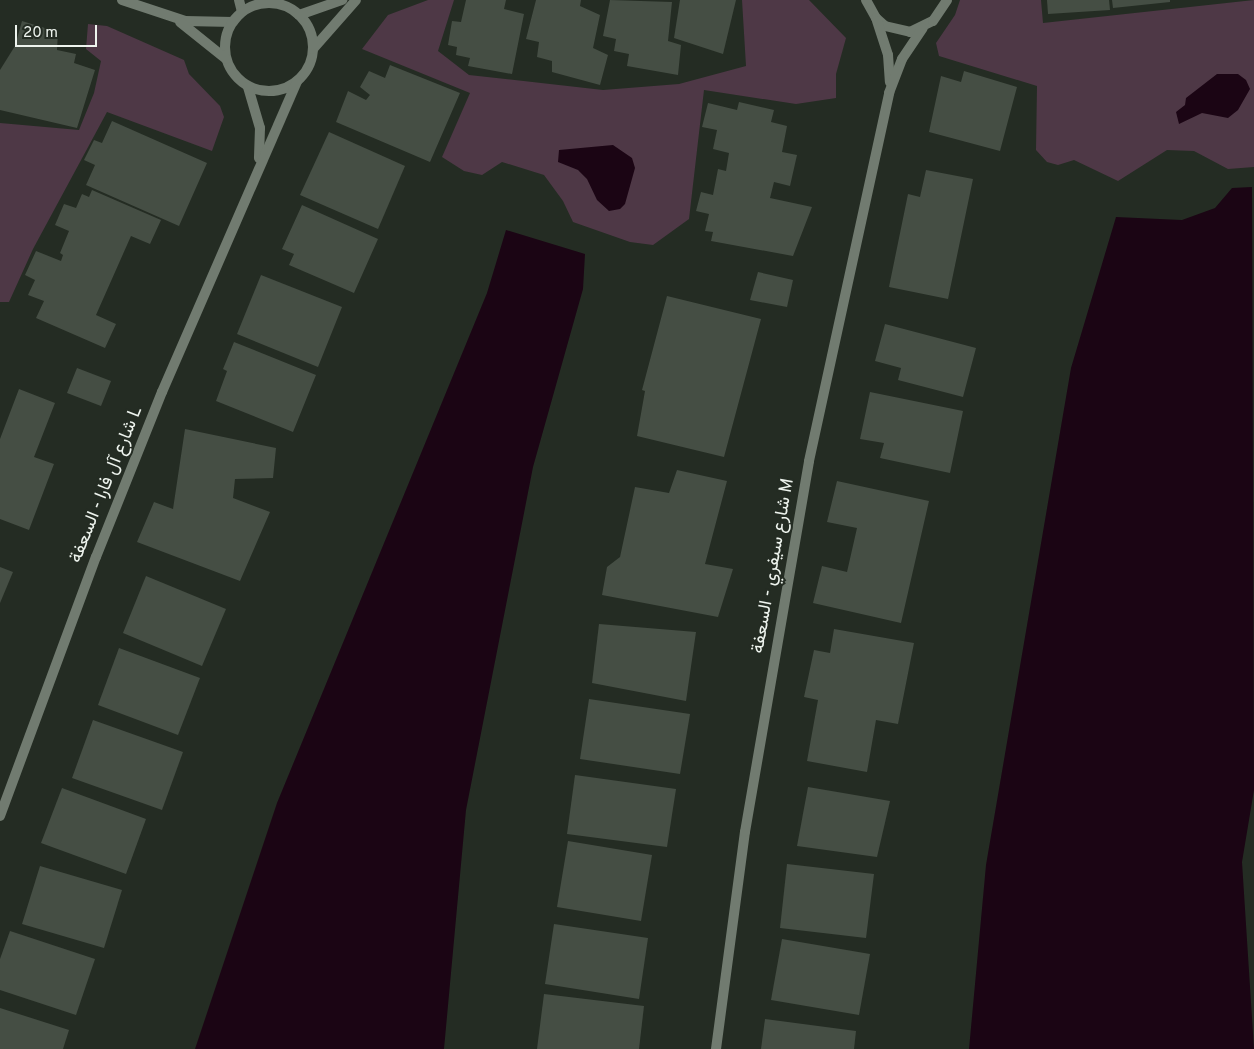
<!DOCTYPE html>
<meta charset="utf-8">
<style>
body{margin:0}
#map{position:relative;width:1254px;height:1049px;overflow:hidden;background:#242c23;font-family:Overpass,Vazirmatn,sans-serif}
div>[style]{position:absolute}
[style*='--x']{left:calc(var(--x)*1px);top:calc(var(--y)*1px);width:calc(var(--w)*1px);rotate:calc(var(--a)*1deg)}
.green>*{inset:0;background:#4e3846}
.water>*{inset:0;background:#1b0514}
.building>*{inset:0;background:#454e44}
.minor>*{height:10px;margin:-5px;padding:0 5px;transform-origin:5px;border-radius:5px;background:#717b70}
.minor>.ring{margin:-5px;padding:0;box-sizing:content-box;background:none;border:10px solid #717b70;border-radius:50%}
span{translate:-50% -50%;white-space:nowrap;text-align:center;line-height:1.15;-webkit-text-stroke:4px #242c23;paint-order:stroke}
.street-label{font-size:18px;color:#eef4ee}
.scale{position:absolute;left:15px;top:25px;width:82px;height:22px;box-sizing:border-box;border:2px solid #eef4ee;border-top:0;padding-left:6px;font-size:15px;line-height:18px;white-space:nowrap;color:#eef4ee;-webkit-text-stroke:4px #242c23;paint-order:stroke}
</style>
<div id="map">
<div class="green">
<div style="clip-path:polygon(428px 0,454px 0,438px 51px,469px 75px,603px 90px,679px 84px,746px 66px,742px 0,809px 0,846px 38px,836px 74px,836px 98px,796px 104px,704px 90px,689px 219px,653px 245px,630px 242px,573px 222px,563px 201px,544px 175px,502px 162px,482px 175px,464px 171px,442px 157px,470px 93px,362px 49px,388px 15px)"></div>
<div style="clip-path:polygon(960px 0,1041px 0,1043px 23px,1254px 0,1254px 167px,1228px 169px,1194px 151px,1167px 150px,1118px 181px,1074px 160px,1058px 165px,1047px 162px,1036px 150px,1037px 86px,939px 56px,936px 43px,955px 15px)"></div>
<div style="clip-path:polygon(88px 24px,107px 26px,184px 60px,189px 74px,220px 106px,224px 117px,212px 151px,107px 112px,33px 249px,9px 302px,0 302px,0 123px,79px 130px,94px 93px,101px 61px,86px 49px)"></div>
</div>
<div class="water">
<div style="clip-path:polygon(1217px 74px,1238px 74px,1246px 80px,1250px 89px,1238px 110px,1228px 118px,1202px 113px,1179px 124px,1176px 112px,1185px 105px,1186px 98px)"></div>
<div style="clip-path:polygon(613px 145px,632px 158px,635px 168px,625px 204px,620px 209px,609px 211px,597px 200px,587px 179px,578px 170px,558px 162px,559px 150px)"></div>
<div style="clip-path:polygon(1252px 187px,1254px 790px,1242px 862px,1254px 1049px,969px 1049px,986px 865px,1071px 368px,1116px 217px,1182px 220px,1215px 208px,1232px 188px)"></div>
<div style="clip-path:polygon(506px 230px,585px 254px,583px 289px,533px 467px,466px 810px,444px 1049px,195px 1049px,277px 803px,487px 293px)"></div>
</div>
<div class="building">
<div style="clip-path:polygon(466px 0,506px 0,504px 9px,524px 14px,512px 74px,468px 66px,470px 58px,456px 55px,457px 47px,448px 45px,452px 21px,461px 22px)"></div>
<div style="clip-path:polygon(536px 0,581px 0,580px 6px,600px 15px,593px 48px,608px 55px,600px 85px,552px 72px,552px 61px,537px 57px,539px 42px,526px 39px)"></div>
<div style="clip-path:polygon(610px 0,672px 2px,668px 41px,681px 45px,678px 75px,627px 66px,629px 54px,614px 51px,616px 39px,603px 36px)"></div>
<div style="clip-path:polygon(680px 0,736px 0,723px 54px,674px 38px)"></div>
<div style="clip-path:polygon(1047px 0,1109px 0,1110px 10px,1048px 14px)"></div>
<div style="clip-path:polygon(1112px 0,1170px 0,1170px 2px,1113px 8px)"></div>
<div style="clip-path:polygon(22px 21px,58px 32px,57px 50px,76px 54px,74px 63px,95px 70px,77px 128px,0 110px,0 70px,15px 46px)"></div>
<div style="clip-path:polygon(390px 65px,460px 93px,430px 162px,336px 122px,348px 91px,366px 100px,370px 95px,360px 87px,369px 71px,385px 78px)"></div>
<div style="clip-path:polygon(964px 71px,1017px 87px,1000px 151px,929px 132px,941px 76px,961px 82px)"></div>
<div style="clip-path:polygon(739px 102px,774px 110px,771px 122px,787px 126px,782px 152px,797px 155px,790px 186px,774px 182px,770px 198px,812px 207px,793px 256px,711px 241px,713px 232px,705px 231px,709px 214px,696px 211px,701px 192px,713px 195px,718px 169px,726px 171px,729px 153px,713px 149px,717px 130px,702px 127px,708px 103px,737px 110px)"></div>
<div style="clip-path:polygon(112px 121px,207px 163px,179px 226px,86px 185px,95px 165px,84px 160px,94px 140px,102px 143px)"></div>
<div style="clip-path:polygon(329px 132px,405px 166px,378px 229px,300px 195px)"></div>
<div style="clip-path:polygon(926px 170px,973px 179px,948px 299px,889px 287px,908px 194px,920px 197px)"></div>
<div style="clip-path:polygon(92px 190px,161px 220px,150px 244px,131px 236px,96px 315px,116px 324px,105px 348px,36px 318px,44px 301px,28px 295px,35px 280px,25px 275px,36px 251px,61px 261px,63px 255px,60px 253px,69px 231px,55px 225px,64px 204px,76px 208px,82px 194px,89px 197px)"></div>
<div style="clip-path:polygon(302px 205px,378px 239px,354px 293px,289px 265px,294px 254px,282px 249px)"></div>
<div style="clip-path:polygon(758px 272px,793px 280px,787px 307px,750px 300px)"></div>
<div style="clip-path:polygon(261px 275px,342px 307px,318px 367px,237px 334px)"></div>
<div style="clip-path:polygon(667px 296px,761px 319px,724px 457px,637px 436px,645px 391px,642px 390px)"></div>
<div style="clip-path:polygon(885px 324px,976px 348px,963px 397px,898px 380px,901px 368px,875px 361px)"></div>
<div style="clip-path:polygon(234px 342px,316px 375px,293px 432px,216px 401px,227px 371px,223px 369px)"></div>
<div style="clip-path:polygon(77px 368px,111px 381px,101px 406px,67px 393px)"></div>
<div style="clip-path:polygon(19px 389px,55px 403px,34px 457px,54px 464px,29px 530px,0 519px,0 439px)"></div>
<div style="clip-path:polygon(870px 392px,963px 411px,950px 473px,880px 458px,884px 443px,860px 439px)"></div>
<div style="clip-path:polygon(185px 429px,276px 448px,273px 478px,235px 479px,233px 498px,270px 512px,240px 581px,137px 542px,154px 502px,173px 509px)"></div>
<div style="clip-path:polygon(677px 470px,727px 481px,705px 564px,733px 569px,718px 617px,602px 595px,607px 567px,620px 557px,635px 487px,669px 493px)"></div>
<div style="clip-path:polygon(837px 481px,929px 501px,901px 623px,813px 603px,822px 566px,847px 572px,857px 528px,827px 522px)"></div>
<div style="clip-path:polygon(0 567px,13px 572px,0 603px)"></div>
<div style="clip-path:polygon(146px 576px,226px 609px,202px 666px,123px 633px)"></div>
<div style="clip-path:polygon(599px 624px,696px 632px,686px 701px,592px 683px)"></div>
<div style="clip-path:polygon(834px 629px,914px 643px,898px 724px,876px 720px,867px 772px,807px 761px,818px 700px,804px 697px,814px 650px,830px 653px)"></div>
<div style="clip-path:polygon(119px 648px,200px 678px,178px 735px,98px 705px)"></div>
<div style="clip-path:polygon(589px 699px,690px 714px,680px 774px,580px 759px)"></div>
<div style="clip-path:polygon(93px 720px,183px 752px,162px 810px,72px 778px)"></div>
<div style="clip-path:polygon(575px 775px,676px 789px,667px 847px,567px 834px)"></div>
<div style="clip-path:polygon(808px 787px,890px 801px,877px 857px,797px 846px)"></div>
<div style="clip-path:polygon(62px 788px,146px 819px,126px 874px,41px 843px)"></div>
<div style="clip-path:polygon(568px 841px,652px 855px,641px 921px,557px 907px)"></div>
<div style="clip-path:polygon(787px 864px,874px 874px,866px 938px,780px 928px)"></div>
<div style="clip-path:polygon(40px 866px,122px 890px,104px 948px,22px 924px)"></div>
<div style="clip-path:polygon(554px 924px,648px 938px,639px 999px,545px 984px)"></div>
<div style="clip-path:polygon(10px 931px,95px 959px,76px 1015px,0 990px,0 959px)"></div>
<div style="clip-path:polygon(782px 939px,870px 954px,859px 1015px,771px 1000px)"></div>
<div style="clip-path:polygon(544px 994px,644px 1006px,639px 1049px,537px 1049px)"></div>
<div style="clip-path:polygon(0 1008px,69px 1030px,63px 1049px,0 1049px)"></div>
<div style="clip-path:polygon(765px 1019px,856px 1031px,854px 1049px,761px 1049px)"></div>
</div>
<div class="minor">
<div style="--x:122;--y:0;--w:66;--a:18.4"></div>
<div style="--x:185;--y:21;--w:48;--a:1.2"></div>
<div style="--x:239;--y:0;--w:12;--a:76"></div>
<div style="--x:866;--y:0;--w:21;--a:61"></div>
<div style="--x:876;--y:18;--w:12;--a:42"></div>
<div style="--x:885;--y:26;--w:26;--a:13"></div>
<div style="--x:910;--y:32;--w:25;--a:-26"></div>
<div style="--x:933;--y:21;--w:25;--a:-56"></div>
<div class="ring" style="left:225px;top:3px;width:78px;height:78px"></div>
<div style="--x:299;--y:15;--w:46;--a:-19.2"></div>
<div style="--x:877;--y:21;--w:36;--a:72"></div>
<div style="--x:888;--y:55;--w:27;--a:86"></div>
<div style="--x:180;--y:22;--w:59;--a:38.8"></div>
<div style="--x:313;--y:49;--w:65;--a:-48.7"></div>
<div style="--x:248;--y:87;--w:43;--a:73.7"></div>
<div style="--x:260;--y:128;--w:30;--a:92"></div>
<div style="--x:0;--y:816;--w:276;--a:-69.7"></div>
<div style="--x:96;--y:557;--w:178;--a:-68.2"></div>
<div style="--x:162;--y:392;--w:338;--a:-66.5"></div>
<div style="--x:716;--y:1049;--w:219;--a:-82.4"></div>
<div style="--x:745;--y:832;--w:376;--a:-80.2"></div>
<div style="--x:809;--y:461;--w:377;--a:-77.7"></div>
<div style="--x:889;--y:93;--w:36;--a:-69"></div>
<div style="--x:902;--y:59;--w:37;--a:-56"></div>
</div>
<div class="street-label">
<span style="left:107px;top:485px;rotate:-68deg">شارع آل فارا - السعفة L</span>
<span style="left:774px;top:566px;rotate:-80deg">شارع سيفري - السعفة M</span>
</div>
<div class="scale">20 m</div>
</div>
